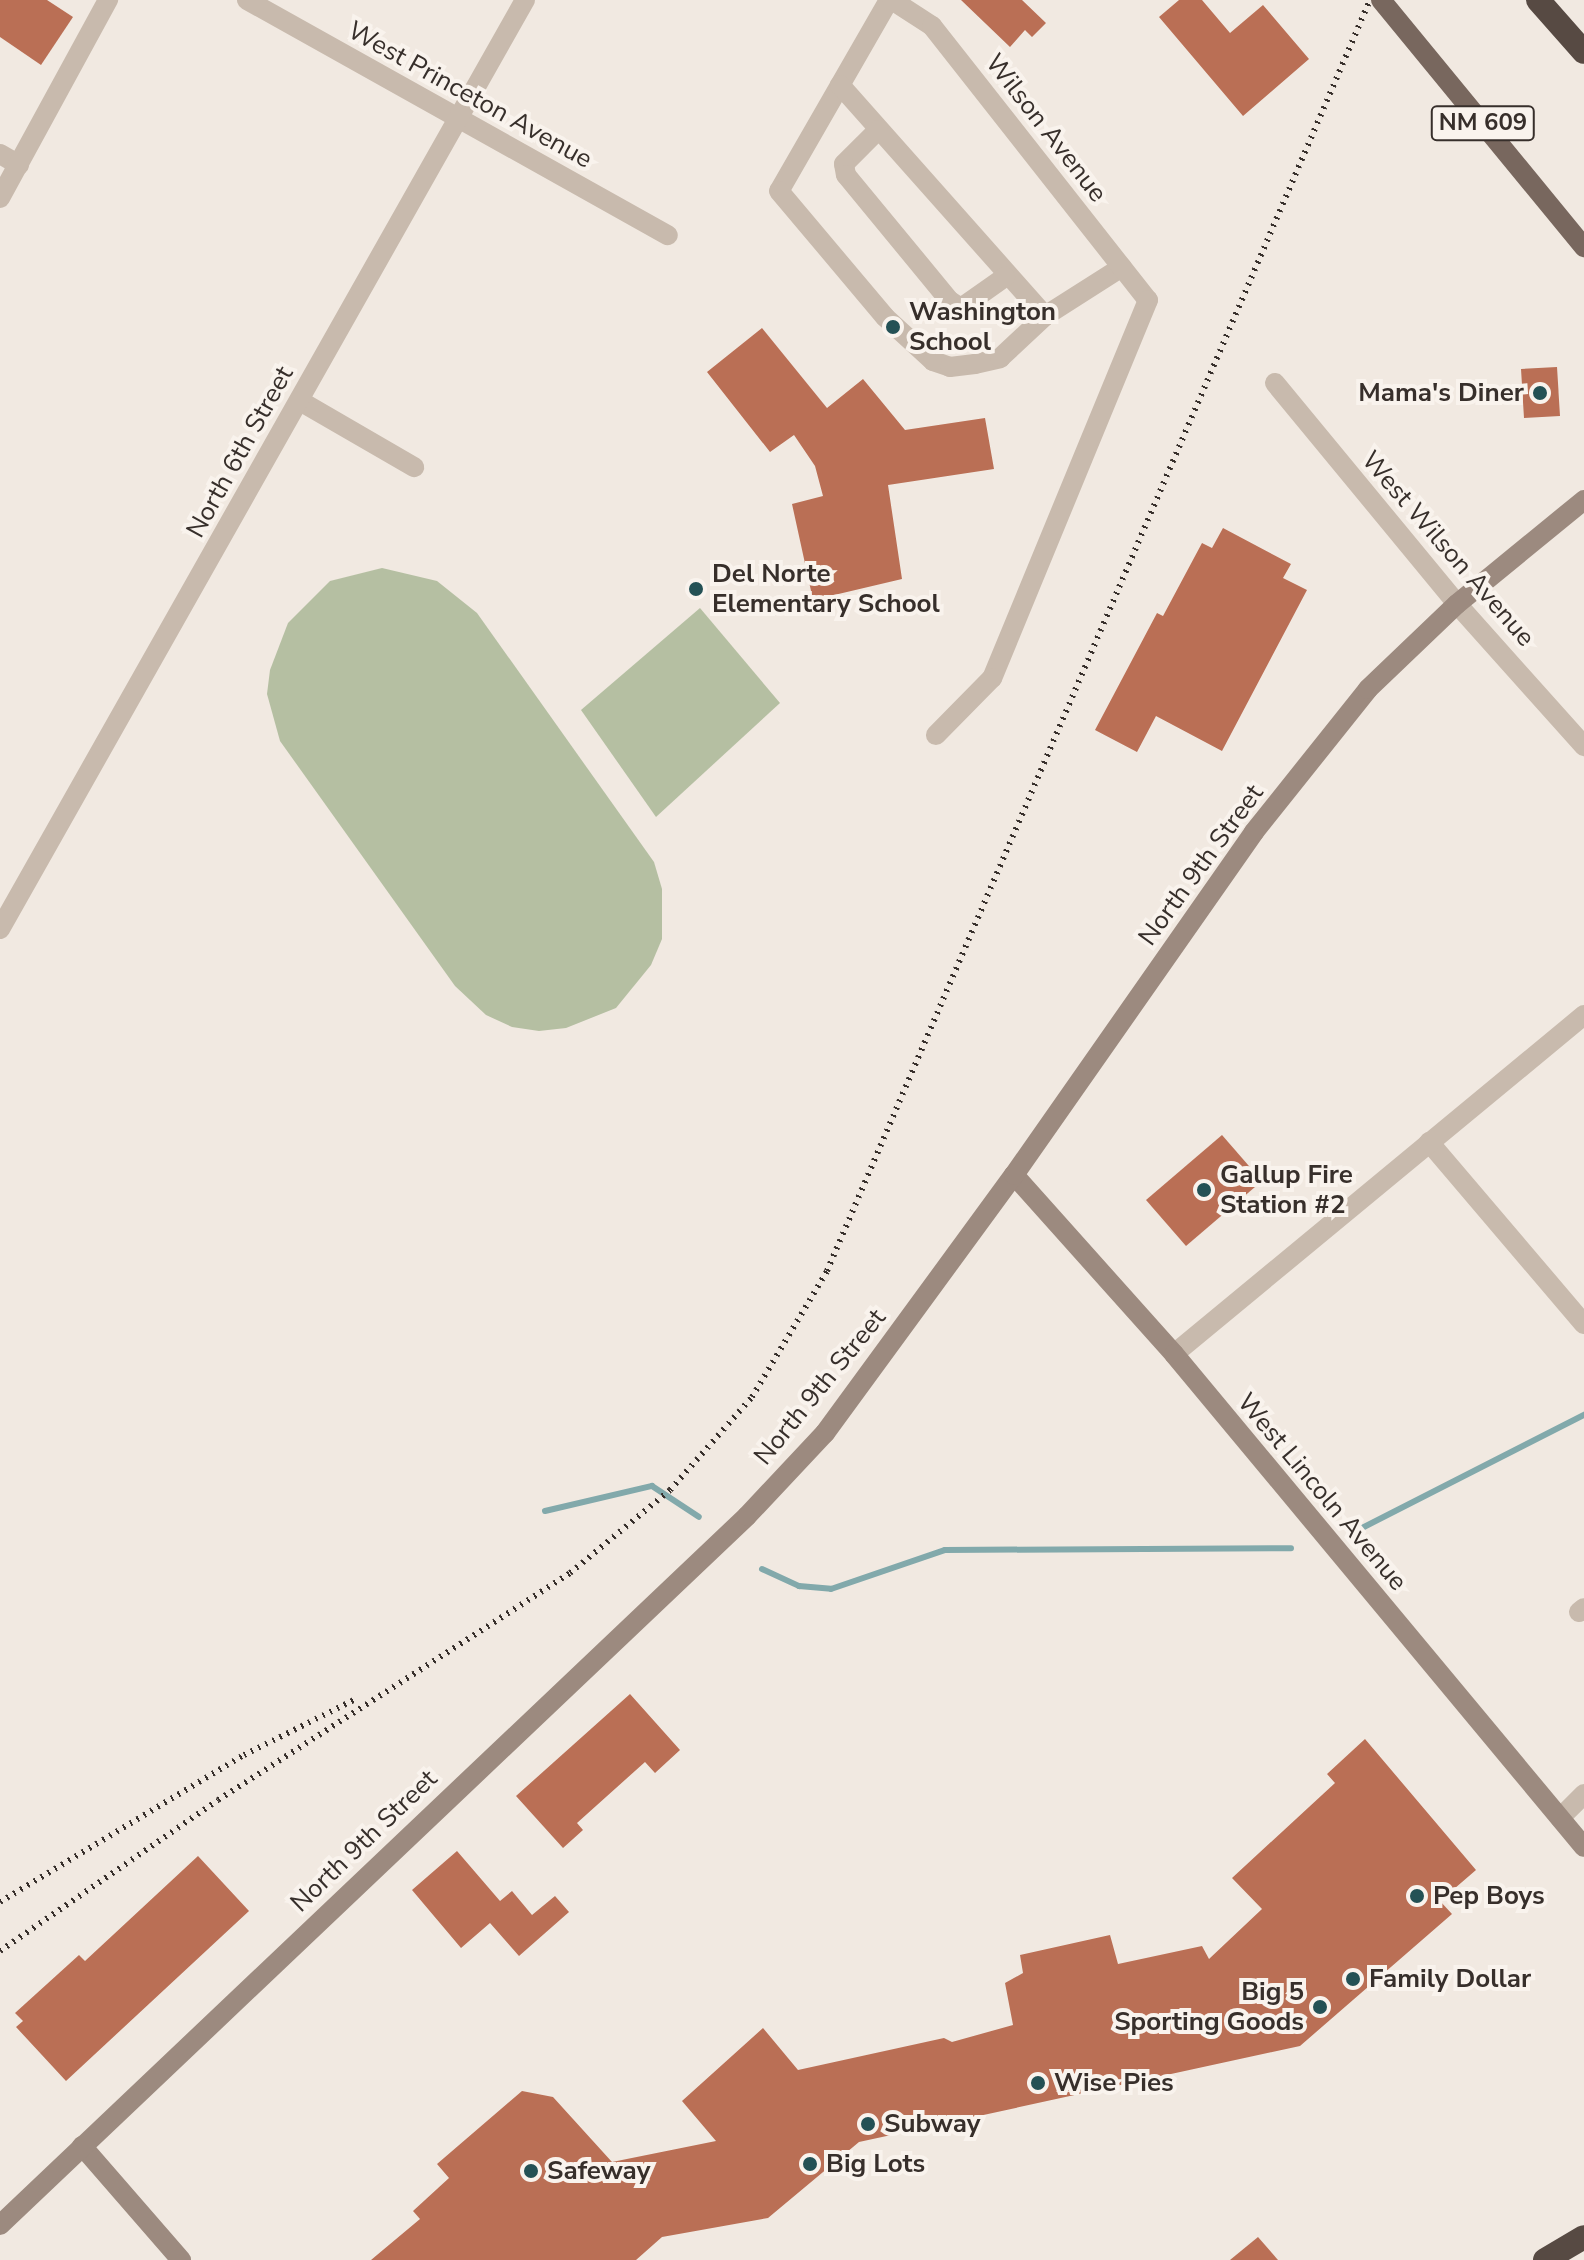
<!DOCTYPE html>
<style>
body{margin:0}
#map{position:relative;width:1584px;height:2260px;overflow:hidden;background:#f1e9e1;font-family:"Nunito Sans",sans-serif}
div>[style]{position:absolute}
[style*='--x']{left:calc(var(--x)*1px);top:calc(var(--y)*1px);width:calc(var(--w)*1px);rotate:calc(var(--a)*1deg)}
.green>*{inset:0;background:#b5bfa2}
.stream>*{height:6px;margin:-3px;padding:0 3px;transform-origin:3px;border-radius:3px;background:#82a9ab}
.building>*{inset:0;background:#ba6f55}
.street>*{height:20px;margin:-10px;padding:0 10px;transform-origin:10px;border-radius:10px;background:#c8baad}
.secondary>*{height:20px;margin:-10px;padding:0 10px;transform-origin:10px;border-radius:10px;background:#9c8a7f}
.primary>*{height:20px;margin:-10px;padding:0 10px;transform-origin:10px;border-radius:10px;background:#78675e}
.highway>*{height:24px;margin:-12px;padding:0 12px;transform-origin:12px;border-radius:12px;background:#574a43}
.rail>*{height:6px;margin-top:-3px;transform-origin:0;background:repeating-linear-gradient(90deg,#372f2b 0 2px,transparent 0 8px)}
.dots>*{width:22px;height:22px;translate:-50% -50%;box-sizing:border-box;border:4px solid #f9f3ed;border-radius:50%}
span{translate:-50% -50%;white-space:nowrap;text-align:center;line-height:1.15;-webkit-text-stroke:8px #f9f3ed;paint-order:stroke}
.shield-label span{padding:2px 6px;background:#f9f3ed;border:2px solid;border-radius:6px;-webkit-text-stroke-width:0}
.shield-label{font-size:24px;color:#372f2b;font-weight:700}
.street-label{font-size:26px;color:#372f2b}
.poi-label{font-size:26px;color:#372f2b;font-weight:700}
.left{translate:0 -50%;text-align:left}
.right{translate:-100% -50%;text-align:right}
</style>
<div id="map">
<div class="green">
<div style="clip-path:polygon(382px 568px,437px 581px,477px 613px,654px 862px,662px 889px,662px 939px,651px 965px,616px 1008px,566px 1028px,539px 1031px,512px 1027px,486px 1015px,455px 986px,280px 741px,267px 694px,270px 670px,288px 623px,330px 581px)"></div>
<div style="clip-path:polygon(700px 608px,780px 703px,656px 817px,581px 710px)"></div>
</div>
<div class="stream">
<div style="--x:545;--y:1511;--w:110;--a:-13.2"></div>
<div style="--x:652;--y:1486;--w:56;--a:33.4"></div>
<div style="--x:1358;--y:1530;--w:254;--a:-27"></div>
<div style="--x:762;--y:1569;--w:41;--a:24.7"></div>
<div style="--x:799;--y:1586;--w:32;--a:5"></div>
<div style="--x:831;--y:1589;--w:120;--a:-18.9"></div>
<div style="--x:945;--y:1550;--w:346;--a:-0.3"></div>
</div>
<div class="building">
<div style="clip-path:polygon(0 0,47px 0,73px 17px,41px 65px,0 37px)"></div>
<div style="clip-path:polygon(961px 0,1022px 0,1046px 23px,1032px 37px,1025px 30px,1010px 47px)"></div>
<div style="clip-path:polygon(1179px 0,1202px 0,1230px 33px,1263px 5px,1309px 59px,1243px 116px,1159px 17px)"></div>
<div style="clip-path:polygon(762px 328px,827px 408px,863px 379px,905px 430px,985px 418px,994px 469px,888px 485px,902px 579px,813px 600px,792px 504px,823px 496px,815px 466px,794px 435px,770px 452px,707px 372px)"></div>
<div style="clip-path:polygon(1557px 367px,1560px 416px,1524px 418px,1521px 369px)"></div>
<div style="clip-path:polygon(1223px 528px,1291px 564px,1283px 578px,1307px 590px,1222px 751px,1156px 716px,1137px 752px,1095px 730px,1157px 613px,1163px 616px,1202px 543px,1212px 548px)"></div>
<div style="clip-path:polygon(1222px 1135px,1262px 1181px,1186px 1246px,1146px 1200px)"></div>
<div style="clip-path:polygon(630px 1694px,680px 1750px,655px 1773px,645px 1762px,577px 1823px,583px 1830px,563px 1848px,516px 1796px)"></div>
<div style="clip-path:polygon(1365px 1739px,1476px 1870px,1440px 1901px,1452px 1914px,1300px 2046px,859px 2142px,768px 2218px,662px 2237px,636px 2260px,371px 2260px,420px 2219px,413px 2211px,449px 2178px,437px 2164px,522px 2091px,553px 2097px,612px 2162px,716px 2141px,682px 2101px,763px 2028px,798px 2070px,944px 2038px,952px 2042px,1013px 2025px,1005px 1983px,1023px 1973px,1020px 1955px,1110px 1935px,1118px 1964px,1202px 1946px,1209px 1959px,1262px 1909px,1232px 1878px,1335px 1783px,1327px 1774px)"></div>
<div style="clip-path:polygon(457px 1851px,500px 1901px,512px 1891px,532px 1915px,555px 1896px,569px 1912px,519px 1956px,490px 1923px,461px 1948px,412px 1890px)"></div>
<div style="clip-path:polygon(198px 1856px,249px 1911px,66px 2081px,16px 2027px,23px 2021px,15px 2013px,79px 1955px,85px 1961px)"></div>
<div style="clip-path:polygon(1258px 2237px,1278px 2260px,1230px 2260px)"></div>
</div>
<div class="street">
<div style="--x:247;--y:0;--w:482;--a:29.2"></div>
<div style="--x:889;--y:0;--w:220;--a:119.9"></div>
<div style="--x:779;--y:191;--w:165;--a:49.9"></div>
<div style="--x:885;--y:317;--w:65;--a:42.5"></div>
<div style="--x:933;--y:361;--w:18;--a:19"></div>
<div style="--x:950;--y:367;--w:25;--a:-7"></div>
<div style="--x:975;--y:364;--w:26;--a:-13"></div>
<div style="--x:1000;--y:358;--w:62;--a:-43"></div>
<div style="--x:1045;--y:316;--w:91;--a:-32.5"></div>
<div style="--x:892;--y:0;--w:48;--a:33"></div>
<div style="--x:932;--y:26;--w:349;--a:51.8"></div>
<div style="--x:1148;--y:300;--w:409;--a:112.4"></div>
<div style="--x:992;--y:678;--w:80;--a:134.5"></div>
<div style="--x:840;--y:85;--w:309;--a:48.4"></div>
<div style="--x:878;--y:130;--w:48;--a:135"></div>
<div style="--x:844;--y:164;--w:11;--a:80"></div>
<div style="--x:846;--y:175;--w:163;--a:50.5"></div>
<div style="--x:950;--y:301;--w:13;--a:32"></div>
<div style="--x:961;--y:308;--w:54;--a:-35.2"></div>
<div style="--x:0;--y:154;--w:22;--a:30"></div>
<div style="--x:0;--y:198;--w:226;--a:-61.4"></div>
<div style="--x:1275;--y:383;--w:286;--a:50.5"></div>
<div style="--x:1457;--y:604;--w:191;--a:48.2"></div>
<div style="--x:300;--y:401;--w:132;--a:30.1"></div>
<div style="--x:0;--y:929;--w:1067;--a:-60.53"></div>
<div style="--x:1429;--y:1142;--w:239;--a:49.6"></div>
<div style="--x:1174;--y:1354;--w:532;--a:-39.58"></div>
<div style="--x:1579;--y:1612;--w:6;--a:-39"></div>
<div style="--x:1560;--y:1818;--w:34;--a:-45"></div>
</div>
<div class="secondary">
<div style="--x:1014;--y:1175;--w:240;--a:48.2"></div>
<div style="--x:1174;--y:1354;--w:641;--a:50.25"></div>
<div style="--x:82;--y:2146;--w:151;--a:49"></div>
<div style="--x:0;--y:2225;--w:1030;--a:-43.5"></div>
<div style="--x:747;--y:1516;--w:114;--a:-46.8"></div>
<div style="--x:825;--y:1433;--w:320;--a:-53.8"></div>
<div style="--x:1014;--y:1175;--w:419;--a:-55"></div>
<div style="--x:1254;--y:832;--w:183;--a:-51.4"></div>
<div style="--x:1368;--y:689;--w:123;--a:-43.7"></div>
<div style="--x:1457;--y:604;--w:164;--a:-39.3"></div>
</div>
<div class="primary">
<div style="--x:1381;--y:0;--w:320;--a:50.6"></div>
</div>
<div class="highway">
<div style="--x:1538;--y:0;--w:69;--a:48.5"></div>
<div style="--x:1545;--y:2260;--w:45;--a:-30.5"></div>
</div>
<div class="rail">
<div style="--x:0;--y:1902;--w:285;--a:-31.1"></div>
<div style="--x:244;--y:1755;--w:123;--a:-26.6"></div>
<div style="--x:0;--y:1951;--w:265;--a:-34.7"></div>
<div style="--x:218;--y:1800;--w:419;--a:-32.8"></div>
<div style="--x:570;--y:1573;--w:130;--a:-39.7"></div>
<div style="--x:670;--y:1490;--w:124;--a:-48.6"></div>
<div style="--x:752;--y:1397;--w:147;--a:-59.2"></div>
<div style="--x:827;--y:1271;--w:1382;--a:-66.87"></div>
</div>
<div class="dots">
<div style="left:893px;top:327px;background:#245155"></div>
<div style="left:1540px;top:393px;background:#245155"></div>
<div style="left:696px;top:589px;background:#245155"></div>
<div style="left:1204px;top:1190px;background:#245155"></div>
<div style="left:1417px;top:1896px;background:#245155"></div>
<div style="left:1353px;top:1979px;background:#245155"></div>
<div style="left:1320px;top:2007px;background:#245155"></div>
<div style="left:1038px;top:2083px;background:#245155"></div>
<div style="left:868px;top:2124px;background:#245155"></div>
<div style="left:810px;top:2164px;background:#245155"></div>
<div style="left:531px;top:2171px;background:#245155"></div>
</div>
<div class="shield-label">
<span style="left:1483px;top:123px">NM 609</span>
</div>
<div class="street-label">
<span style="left:470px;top:95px;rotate:29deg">West Princeton Avenue</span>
<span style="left:1046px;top:128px;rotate:52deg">Wilson Avenue</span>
<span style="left:240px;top:452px;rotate:-61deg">North 6th Street</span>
<span style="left:1448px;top:549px;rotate:49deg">West Wilson Avenue</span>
<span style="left:1201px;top:865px;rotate:-54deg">North 9th Street</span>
<span style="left:820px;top:1387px;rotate:-51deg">North 9th Street</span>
<span style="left:1322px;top:1492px;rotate:50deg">West Lincoln Avenue</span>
<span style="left:364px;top:1841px;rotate:-44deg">North 9th Street</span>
</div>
<div class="poi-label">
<span class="left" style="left:909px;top:327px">Washington<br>School</span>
<span class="right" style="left:1524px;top:393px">Mama's Diner</span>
<span class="left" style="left:712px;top:589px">Del Norte<br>Elementary School</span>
<span class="left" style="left:1220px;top:1190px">Gallup Fire<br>Station #2</span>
<span class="left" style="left:1433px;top:1896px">Pep Boys</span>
<span class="left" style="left:1369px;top:1979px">Family Dollar</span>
<span class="right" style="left:1304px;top:2007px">Big 5<br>Sporting Goods</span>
<span class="left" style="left:1054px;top:2083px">Wise Pies</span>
<span class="left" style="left:884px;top:2124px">Subway</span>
<span class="left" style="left:826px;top:2164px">Big Lots</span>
<span class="left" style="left:547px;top:2171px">Safeway</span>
</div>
</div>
